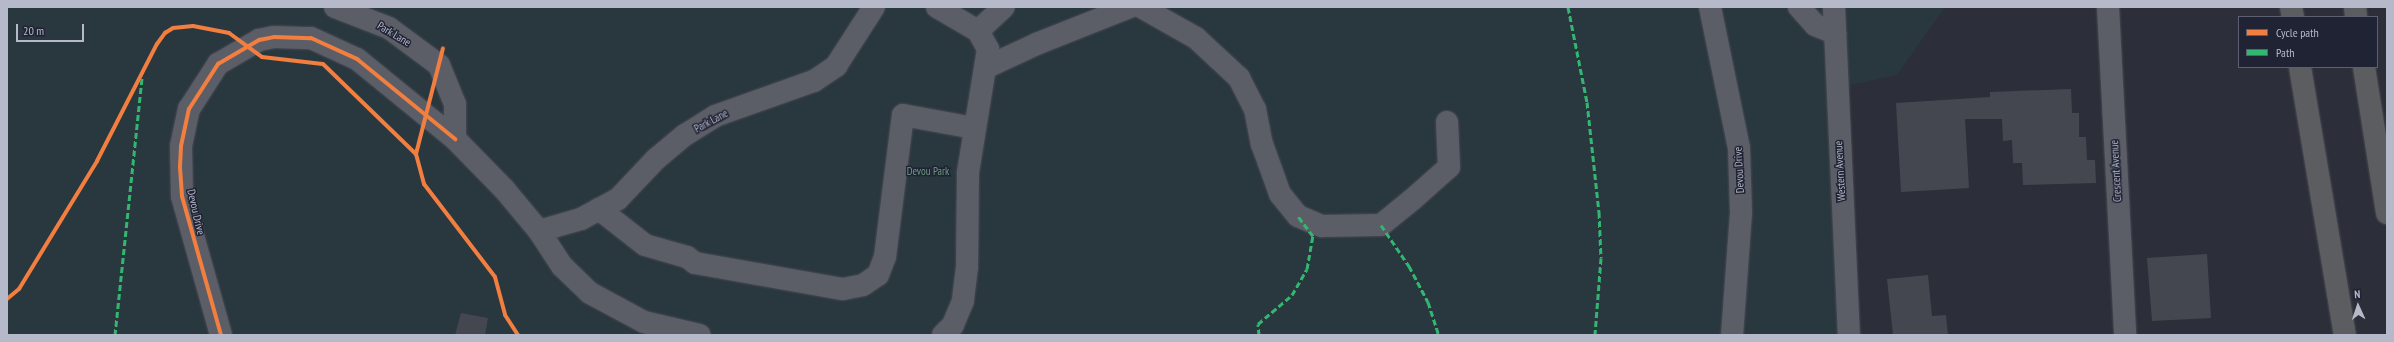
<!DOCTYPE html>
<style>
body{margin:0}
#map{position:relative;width:2394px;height:342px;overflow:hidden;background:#2c2e39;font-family:"PT Sans Narrow",sans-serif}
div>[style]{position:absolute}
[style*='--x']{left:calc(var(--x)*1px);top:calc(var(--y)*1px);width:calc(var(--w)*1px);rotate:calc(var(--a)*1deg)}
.green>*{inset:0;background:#29373f}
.building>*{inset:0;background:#454750}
.roads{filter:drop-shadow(0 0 1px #484a52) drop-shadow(0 0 1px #484a52)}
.minor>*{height:22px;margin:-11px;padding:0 11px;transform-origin:11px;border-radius:11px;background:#5c5e67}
.highway>*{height:22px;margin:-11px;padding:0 11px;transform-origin:11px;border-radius:11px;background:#5c5d60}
.quiet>*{height:3px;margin-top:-1.5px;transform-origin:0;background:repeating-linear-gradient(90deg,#33b770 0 6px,transparent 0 9px)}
.cycleway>*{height:4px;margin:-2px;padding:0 2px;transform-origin:2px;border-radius:2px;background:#f27e40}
span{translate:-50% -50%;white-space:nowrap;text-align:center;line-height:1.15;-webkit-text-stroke:3px #1f2334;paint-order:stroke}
.street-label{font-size:11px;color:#b6b9c9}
.park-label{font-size:11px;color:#6e9a82}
.frame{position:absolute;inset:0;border:8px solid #b6b9c9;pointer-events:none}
.legend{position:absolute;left:2238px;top:16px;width:140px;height:52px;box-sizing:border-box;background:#1f2334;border:1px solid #5b5f70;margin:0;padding:5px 7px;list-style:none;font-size:12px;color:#b6b9c9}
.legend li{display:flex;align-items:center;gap:8px;height:20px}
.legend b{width:20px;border:1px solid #5b5f70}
.north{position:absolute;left:2338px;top:286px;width:40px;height:40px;-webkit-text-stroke:3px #1f2334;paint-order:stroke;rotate:357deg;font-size:11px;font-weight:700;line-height:16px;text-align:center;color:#b6b9c9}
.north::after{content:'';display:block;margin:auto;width:14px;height:18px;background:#b6b9c9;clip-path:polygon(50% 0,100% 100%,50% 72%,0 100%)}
.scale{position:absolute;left:16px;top:24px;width:68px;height:18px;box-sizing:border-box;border:2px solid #b6b9c9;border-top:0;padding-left:5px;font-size:12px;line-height:14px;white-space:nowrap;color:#b6b9c9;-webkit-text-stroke:3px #1f2334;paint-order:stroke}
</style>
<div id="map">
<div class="green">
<div style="clip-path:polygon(7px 7px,1945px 7px,1897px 75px,1837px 88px,1849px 335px,7px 335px)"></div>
</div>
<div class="building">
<div style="clip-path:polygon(2071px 89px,2072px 113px,2079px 113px,2079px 137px,2086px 137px,2087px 160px,2095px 160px,2096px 183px,2023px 185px,2022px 163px,2013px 163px,2012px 140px,2003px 141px,2002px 119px,1965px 119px,1969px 188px,1901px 192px,1896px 103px,1990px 97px,1990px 92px)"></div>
<div style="clip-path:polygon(2207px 254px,2211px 318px,2152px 321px,2147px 258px)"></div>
<div style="clip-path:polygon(1928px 275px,1932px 316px,1946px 315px,1948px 335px,1893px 335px,1887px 279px)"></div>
<div style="clip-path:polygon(461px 313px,488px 318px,485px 335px,455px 335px)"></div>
</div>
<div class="roads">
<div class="minor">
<div style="--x:335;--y:7;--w:58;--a:21.3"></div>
<div style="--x:389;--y:28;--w:62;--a:36.5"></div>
<div style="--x:439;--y:65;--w:42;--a:67.7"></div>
<div style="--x:455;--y:104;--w:35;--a:90"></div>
<div style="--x:937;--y:7;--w:48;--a:30.3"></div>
<div style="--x:978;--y:31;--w:21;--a:61"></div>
<div style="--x:988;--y:49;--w:126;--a:99.2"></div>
<div style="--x:968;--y:173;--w:94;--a:90.6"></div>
<div style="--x:967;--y:267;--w:34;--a:97"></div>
<div style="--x:963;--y:301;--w:26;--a:113"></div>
<div style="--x:953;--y:325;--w:14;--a:135"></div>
<div style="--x:1141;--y:7;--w:63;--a:29.4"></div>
<div style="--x:1196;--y:38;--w:59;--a:42.9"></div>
<div style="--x:1239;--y:78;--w:35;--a:63"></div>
<div style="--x:1255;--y:109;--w:36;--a:79"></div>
<div style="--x:1262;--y:144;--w:53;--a:70.2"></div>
<div style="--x:1280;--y:194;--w:28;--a:51"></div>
<div style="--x:1298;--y:216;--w:26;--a:23"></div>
<div style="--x:1322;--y:226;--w:59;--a:-1"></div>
<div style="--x:1381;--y:225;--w:41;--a:-39.1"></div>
<div style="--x:1413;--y:199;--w:48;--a:-41.6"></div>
<div style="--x:1449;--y:167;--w:45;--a:-92.5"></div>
<div style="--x:1710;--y:7;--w:144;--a:78.4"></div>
<div style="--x:1739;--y:148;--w:65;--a:88.2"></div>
<div style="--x:1741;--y:213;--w:122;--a:94.2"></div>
<div style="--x:1799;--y:7;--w:24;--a:48"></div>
<div style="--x:1815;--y:25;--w:22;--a:22"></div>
<div style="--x:1834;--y:7;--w:328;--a:87.4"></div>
<div style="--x:2108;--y:7;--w:328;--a:87"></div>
<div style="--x:978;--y:31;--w:35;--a:-43"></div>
<div style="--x:987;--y:67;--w:57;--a:-24.8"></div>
<div style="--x:1039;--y:43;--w:98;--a:-21.6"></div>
<div style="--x:599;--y:209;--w:58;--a:38"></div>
<div style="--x:645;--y:245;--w:44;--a:15.9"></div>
<div style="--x:687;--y:257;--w:10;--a:37"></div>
<div style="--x:695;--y:263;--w:150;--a:10"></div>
<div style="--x:843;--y:289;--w:20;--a:-11"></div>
<div style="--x:863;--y:285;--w:18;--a:-34"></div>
<div style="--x:878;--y:275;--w:19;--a:-69"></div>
<div style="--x:885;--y:257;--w:143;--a:-82.8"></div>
<div style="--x:903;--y:115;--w:72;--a:10.4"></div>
<div style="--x:539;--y:231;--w:44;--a:-15.9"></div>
<div style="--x:581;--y:219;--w:42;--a:-28.4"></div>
<div style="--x:618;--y:199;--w:55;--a:-46.5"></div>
<div style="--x:656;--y:159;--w:38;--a:-40"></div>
<div style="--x:685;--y:135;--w:36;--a:-32"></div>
<div style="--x:715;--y:116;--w:105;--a:-19.5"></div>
<div style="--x:814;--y:81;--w:27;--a:-34"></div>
<div style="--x:836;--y:66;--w:70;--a:-57.2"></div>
<div style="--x:221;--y:335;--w:144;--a:-105.7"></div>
<div style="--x:182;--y:196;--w:50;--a:-91.1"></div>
<div style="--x:181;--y:146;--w:38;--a:-78"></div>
<div style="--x:189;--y:109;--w:54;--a:-57.2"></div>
<div style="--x:218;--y:64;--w:48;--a:-30.3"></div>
<div style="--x:259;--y:40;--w:15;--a:-11"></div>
<div style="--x:274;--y:37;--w:37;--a:2"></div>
<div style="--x:311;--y:38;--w:51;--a:24.5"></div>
<div style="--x:357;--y:59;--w:127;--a:39.2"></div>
<div style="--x:455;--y:139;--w:70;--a:45.6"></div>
<div style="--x:504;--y:189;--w:55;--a:50.2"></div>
<div style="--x:539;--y:231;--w:42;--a:56.7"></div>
<div style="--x:562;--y:266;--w:39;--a:44"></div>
<div style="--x:590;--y:293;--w:61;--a:28.2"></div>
<div style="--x:644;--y:322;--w:57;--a:13.1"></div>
</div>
<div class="highway">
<div style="--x:2291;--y:7;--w:10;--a:79"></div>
<div style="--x:2355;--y:7;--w:10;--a:84"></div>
<div style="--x:2300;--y:67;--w:272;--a:80.5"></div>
<div style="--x:2364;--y:67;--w:148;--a:81"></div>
</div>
</div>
<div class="quiet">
<div style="--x:1568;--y:7;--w:97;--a:78.7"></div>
<div style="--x:1587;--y:102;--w:111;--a:83.8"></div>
<div style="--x:1599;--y:212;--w:46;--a:87.5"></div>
<div style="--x:1601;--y:258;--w:77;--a:94.5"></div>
<div style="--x:1381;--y:225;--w:50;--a:55.7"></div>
<div style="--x:1409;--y:266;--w:41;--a:62.2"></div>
<div style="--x:1428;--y:302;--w:35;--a:72"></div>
<div style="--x:115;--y:335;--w:258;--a:-84"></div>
<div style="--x:1259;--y:335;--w:11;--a:-95"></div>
<div style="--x:1258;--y:324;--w:45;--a:-40.5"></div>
<div style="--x:1292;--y:295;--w:30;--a:-60"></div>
<div style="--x:1307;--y:269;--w:34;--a:-80"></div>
<div style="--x:1313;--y:236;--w:25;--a:-127"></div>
</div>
<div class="cycleway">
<div style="--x:416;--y:154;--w:109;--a:-75.7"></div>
<div style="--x:7;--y:299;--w:16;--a:-40"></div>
<div style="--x:19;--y:289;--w:150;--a:-58.6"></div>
<div style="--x:97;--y:161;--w:131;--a:-62.9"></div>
<div style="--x:157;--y:44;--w:14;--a:-54"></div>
<div style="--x:165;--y:33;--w:9;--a:-32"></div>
<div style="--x:173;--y:28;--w:20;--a:-6"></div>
<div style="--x:193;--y:26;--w:37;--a:11"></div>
<div style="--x:229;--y:33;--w:41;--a:36"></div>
<div style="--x:262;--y:57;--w:61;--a:6.5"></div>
<div style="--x:323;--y:64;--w:129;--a:44.1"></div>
<div style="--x:416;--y:154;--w:31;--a:75"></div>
<div style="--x:424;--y:184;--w:117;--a:52.6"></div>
<div style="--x:495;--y:277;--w:39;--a:75"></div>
<div style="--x:505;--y:315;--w:24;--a:57"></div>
<div style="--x:221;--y:335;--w:144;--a:-105.7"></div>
<div style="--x:182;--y:196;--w:30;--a:-94"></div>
<div style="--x:180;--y:166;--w:20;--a:-87"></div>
<div style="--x:181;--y:146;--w:38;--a:-78"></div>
<div style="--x:189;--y:109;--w:54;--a:-57.2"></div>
<div style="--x:218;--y:64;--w:48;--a:-30.3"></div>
<div style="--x:259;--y:40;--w:15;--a:-11"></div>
<div style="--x:274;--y:37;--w:37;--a:2"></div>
<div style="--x:311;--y:38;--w:51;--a:24.5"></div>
<div style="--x:357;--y:59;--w:127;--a:39.2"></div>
</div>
<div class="street-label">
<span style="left:394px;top:34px;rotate:31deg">Park Lane</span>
<span style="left:711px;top:121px;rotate:-28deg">Park Lane</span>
<span style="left:1739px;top:170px;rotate:-93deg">Devou Drive</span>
<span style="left:1840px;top:171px;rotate:-93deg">Western Avenue</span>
<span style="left:2116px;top:171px;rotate:-93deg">Crescent Avenue</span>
<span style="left:196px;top:212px;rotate:77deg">Devou Drive</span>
</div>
<div class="park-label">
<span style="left:928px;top:171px">Devou Park</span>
</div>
<div class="frame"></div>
<ul class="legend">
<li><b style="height:5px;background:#f27e40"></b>Cycle path</li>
<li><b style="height:5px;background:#33b770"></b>Path</li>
</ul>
<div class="north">N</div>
<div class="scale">20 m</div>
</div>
